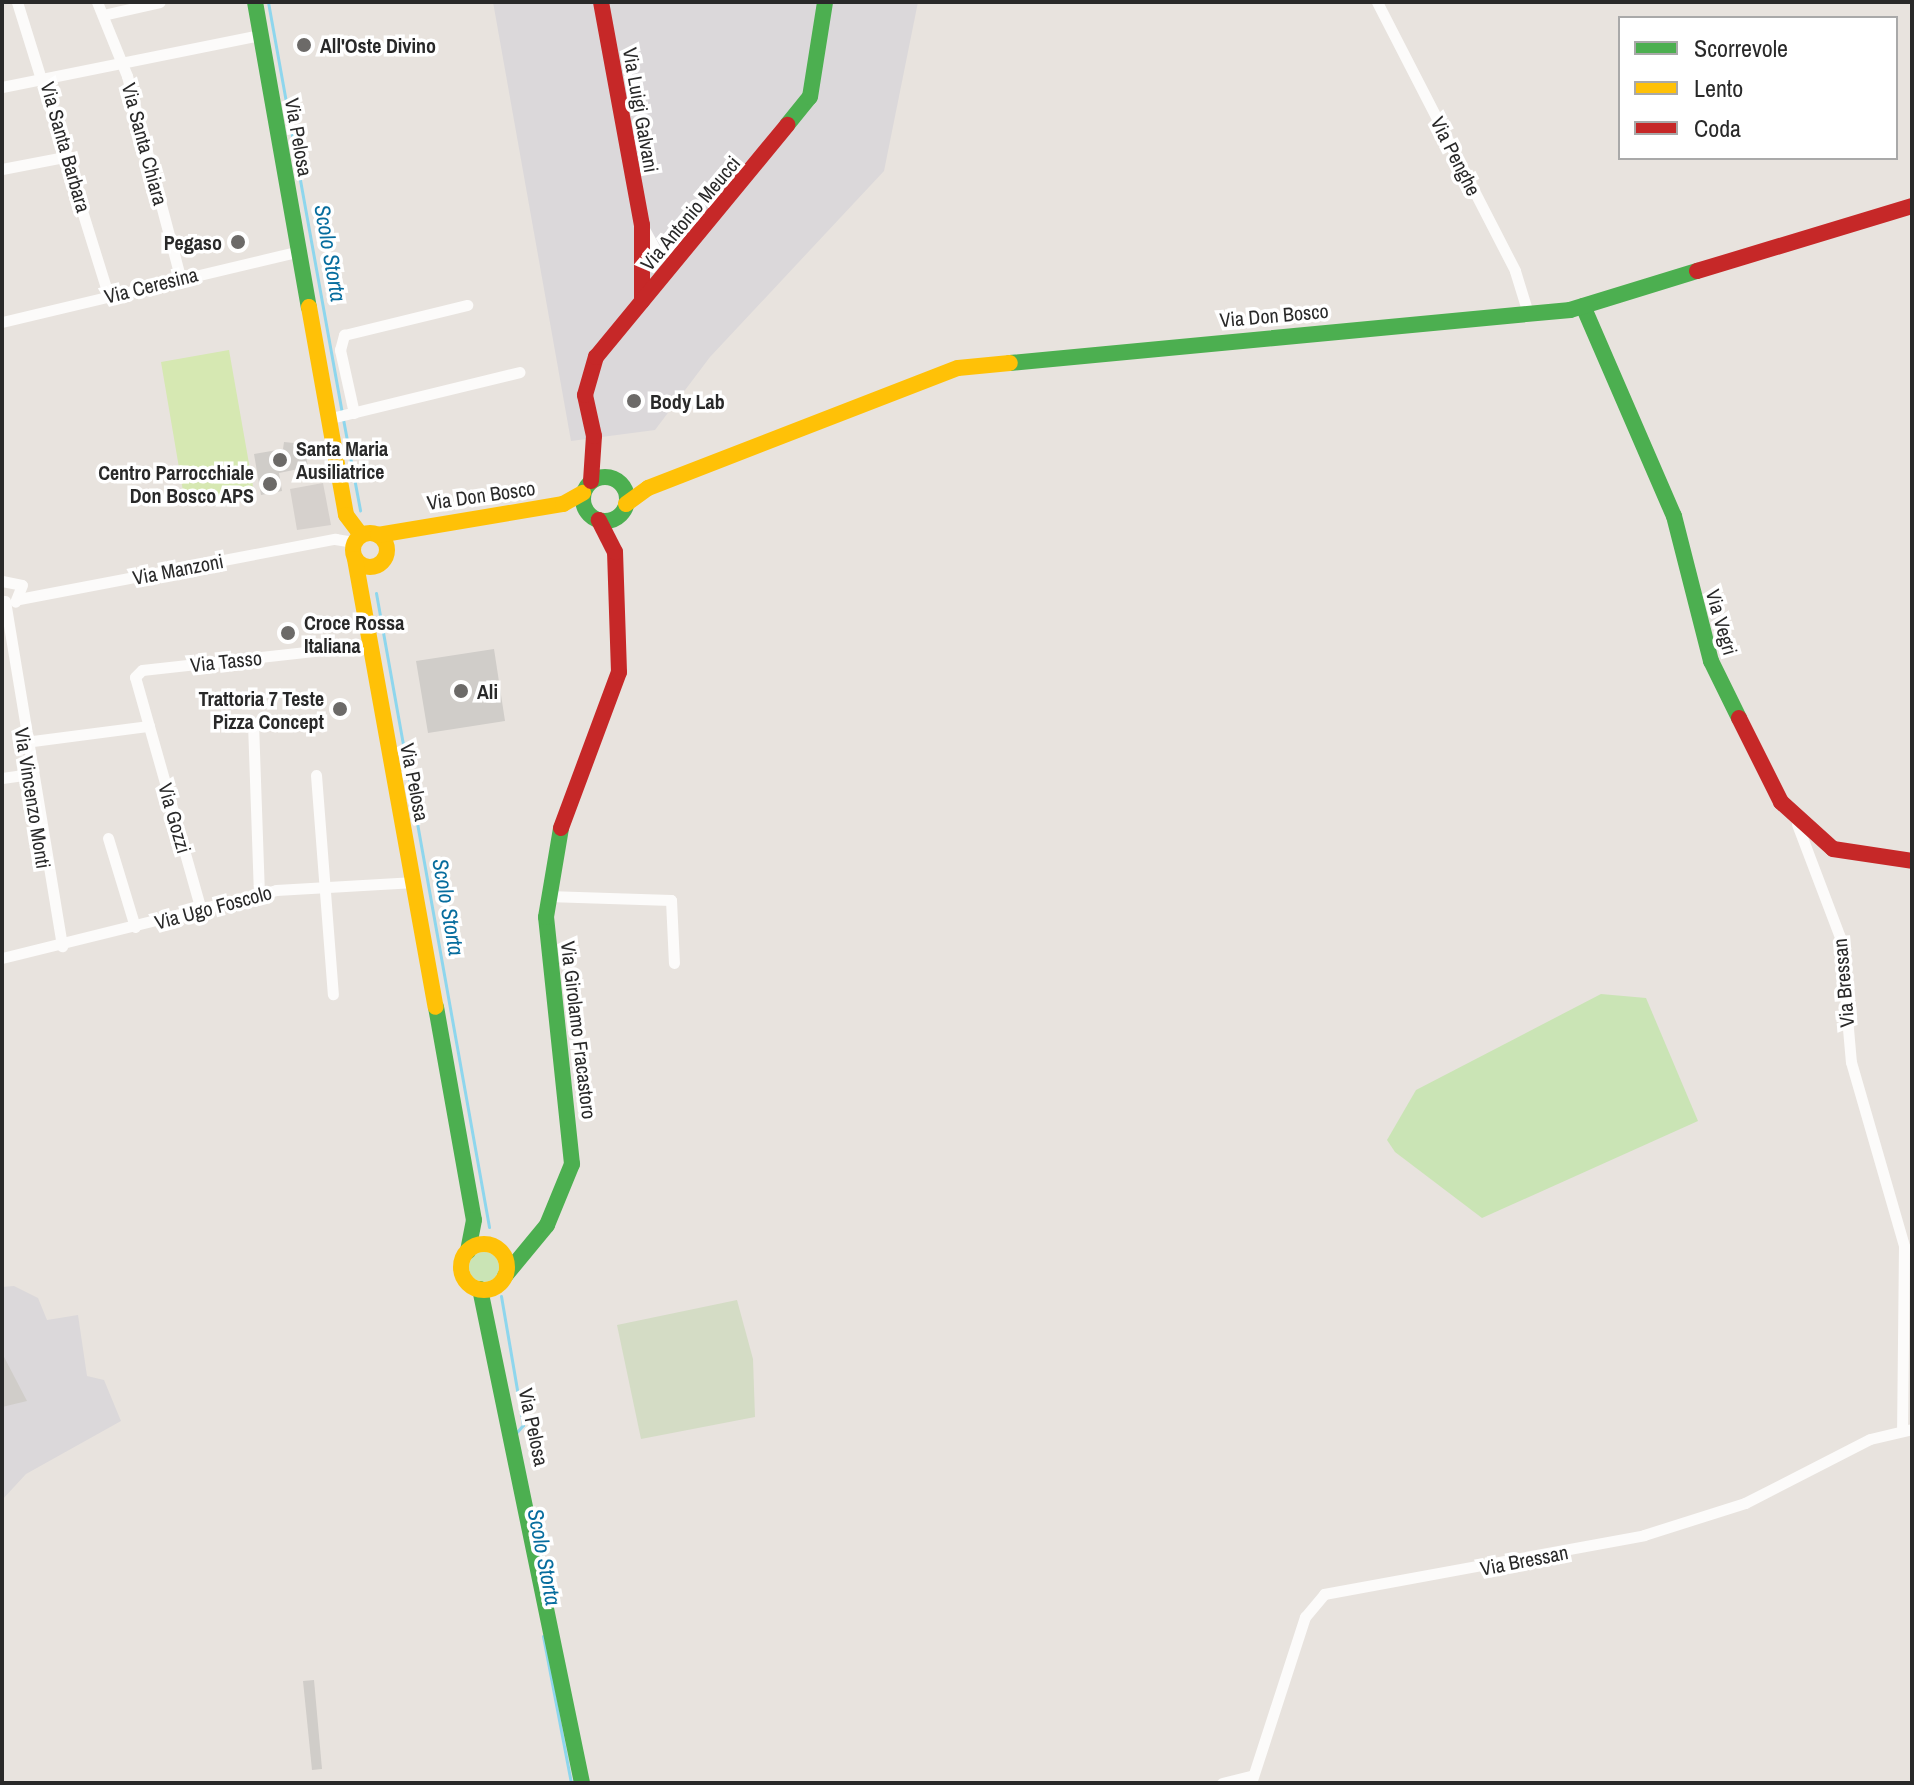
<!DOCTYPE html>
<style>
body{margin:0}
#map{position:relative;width:1914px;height:1785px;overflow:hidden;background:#e8e3de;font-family:"Archivo Narrow",sans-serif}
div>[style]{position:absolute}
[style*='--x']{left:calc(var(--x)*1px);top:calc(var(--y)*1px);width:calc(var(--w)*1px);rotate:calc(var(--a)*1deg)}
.industrial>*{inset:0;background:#dbd8da}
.green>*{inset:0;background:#cae4b5}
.round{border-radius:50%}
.cemetery>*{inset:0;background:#d4dcc5}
.pitch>*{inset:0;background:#d6e8b2}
.plaza>*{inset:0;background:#d6d1cd}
.stream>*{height:3px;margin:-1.5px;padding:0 1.5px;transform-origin:1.5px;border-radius:1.5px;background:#8ed6ed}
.building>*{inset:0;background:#d0cdc9}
.street>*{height:11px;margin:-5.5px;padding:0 5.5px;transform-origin:5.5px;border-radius:5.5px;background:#fcfbfa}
.fast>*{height:16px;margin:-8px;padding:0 8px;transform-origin:8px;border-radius:8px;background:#4caf50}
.fast>.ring{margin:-8px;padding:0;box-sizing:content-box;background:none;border:16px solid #4caf50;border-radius:50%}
.slow>*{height:16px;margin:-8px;padding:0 8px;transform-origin:8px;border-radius:8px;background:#ffc107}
.slow>.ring{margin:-8px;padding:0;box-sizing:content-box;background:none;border:16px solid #ffc107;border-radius:50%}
.jam>*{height:16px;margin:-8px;padding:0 8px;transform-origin:8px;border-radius:8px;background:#c62828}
.dots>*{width:22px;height:22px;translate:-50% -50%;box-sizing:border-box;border:4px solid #fff;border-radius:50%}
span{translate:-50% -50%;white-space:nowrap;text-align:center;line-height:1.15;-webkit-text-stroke:7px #fff;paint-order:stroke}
.poi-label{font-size:20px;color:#292929;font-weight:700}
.left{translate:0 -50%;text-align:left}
.right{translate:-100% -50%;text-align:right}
.street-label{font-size:20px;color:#292929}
.water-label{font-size:22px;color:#076d9e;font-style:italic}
.frame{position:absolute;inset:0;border:4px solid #292929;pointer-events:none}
.legend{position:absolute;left:1618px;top:16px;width:280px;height:144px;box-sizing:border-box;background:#fff;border:2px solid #a9a9a9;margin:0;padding:10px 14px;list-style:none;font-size:24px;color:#292929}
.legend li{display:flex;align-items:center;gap:16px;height:40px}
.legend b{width:40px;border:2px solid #a9a9a9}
</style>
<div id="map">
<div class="industrial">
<div style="clip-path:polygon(493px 2px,918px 2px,884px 171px,710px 357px,655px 430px,571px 441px)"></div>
<div style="clip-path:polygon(14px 1286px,38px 1298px,47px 1320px,78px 1315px,87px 1376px,104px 1380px,121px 1421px,26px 1474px,2px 1500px,2px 1287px)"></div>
</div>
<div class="green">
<div style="clip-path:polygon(1601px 994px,1646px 998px,1698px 1121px,1482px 1218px,1395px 1152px,1387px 1140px,1416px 1090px)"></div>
<div class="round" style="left:469px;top:1252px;width:30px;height:30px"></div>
</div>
<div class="cemetery">
<div style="clip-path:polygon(737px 1300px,753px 1359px,755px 1417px,641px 1439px,617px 1325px)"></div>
</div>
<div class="pitch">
<div style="clip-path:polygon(229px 350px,254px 492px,185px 503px,161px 362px)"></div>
</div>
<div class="plaza">
<div style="clip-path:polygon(323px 483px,331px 525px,297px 530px,290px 489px)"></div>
</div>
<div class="stream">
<div style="--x:268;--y:2;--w:417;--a:79.8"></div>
<div style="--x:343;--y:419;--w:93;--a:79.4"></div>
<div style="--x:376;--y:593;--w:644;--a:79.89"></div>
<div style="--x:501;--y:1296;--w:131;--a:80.3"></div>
<div style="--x:523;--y:1425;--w:9;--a:131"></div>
<div style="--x:543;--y:1636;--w:150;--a:79.2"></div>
</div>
<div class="building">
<div style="clip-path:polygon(284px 442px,304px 444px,308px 467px,279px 473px,282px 491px,261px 495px,254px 454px,283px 449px)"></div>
<div style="clip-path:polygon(494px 649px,505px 721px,428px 733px,416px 661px)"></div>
<div style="clip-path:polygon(2px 1353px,27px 1401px,2px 1407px)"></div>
<div style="clip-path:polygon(314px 1680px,322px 1769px,312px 1770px,303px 1681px)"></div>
</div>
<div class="street">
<div style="--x:17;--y:2;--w:307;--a:72.7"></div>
<div style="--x:97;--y:2;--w:80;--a:67.9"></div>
<div style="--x:127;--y:76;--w:207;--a:75.2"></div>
<div style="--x:1377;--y:2;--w:302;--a:62.8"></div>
<div style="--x:1515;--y:271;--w:44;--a:72.8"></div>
<div style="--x:103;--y:15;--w:58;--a:-12.8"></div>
<div style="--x:2;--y:87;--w:264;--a:-11.4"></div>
<div style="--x:2;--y:169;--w:68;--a:-11"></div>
<div style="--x:644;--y:229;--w:25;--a:61"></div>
<div style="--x:656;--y:251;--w:29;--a:-4"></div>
<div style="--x:2;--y:322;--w:306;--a:-13.4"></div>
<div style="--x:354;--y:413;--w:65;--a:-102.5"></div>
<div style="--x:340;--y:350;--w:16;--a:-75"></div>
<div style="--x:344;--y:335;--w:127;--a:-13.7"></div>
<div style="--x:331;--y:418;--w:194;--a:-13.7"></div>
<div style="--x:2;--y:581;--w:20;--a:11"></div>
<div style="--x:22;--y:585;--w:18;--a:112"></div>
<div style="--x:19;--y:599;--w:322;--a:-10.8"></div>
<div style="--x:335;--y:539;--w:19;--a:9"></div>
<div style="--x:5;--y:601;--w:350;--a:80.6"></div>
<div style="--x:253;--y:723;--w:170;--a:88"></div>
<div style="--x:25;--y:742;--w:125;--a:-7.4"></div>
<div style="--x:316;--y:775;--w:220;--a:85.6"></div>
<div style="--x:2;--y:778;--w:27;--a:-8"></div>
<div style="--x:1797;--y:824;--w:121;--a:69.2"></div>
<div style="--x:1840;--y:937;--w:125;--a:85"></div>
<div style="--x:1851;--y:1062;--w:191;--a:73.9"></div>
<div style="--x:1904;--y:1246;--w:184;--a:90.6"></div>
<div style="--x:108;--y:838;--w:93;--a:73.1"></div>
<div style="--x:547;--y:896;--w:124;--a:1.8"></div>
<div style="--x:671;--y:900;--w:63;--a:87.3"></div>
<div style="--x:201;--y:910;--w:242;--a:-105.8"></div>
<div style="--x:135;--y:677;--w:10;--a:-45"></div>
<div style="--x:142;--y:670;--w:229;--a:-6.3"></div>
<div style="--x:2;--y:958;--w:282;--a:-13.9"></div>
<div style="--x:276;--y:890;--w:139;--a:-3.3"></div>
<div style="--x:1222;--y:1783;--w:29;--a:-14"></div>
<div style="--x:1251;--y:1783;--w:175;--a:-72"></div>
<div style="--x:1305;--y:1617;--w:30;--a:-50"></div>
<div style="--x:1324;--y:1594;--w:325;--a:-10.4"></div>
<div style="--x:1644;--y:1535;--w:106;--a:-17.6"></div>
<div style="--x:1745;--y:1503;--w:140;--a:-27.1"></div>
<div style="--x:1870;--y:1439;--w:43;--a:-13.4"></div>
</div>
<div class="fast">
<div style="--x:255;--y:2;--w:310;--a:80"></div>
<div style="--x:787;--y:125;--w:36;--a:-51"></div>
<div style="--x:810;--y:97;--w:96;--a:-81"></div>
<div style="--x:1583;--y:306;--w:229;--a:66.6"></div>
<div style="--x:1674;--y:516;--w:150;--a:75.7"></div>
<div style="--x:1711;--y:661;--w:64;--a:63.8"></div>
<div style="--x:1010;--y:363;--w:563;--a:-5.41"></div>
<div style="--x:1570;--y:310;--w:133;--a:-17.1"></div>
<div class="ring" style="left:583px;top:477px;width:28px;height:28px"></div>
<div style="--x:436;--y:1007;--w:216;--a:79.9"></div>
<div style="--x:474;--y:1220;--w:32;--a:101"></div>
<div style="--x:505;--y:1276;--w:66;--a:-50.5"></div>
<div style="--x:547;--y:1225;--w:66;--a:-67.7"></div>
<div style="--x:572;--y:1164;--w:248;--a:-96"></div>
<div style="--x:546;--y:917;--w:90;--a:-80.4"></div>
<div style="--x:480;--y:1289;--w:504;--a:78.33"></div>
</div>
<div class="slow">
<div style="--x:309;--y:307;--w:211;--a:79.9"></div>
<div style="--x:346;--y:515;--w:25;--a:53"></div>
<div style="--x:626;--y:504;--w:27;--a:-36"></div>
<div style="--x:648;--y:488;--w:332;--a:-21.2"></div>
<div style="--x:958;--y:368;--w:52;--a:-5.5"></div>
<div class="ring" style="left:353px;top:533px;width:18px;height:18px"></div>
<div style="--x:378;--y:535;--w:188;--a:-9.5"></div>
<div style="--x:563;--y:504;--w:23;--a:-29"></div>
<div style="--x:355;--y:559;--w:455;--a:79.8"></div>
<div class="ring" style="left:461px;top:1244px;width:30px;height:30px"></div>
</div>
<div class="jam">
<div style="--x:601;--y:2;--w:227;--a:79.6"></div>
<div style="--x:642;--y:225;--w:76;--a:90"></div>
<div style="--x:1697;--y:271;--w:225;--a:-16.8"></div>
<div style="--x:591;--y:481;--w:45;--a:-86.2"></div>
<div style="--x:594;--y:436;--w:42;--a:-102.4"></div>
<div style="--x:585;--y:395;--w:40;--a:-74"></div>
<div style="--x:596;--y:357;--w:301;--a:-50.5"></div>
<div style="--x:1739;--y:718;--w:94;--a:63.4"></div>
<div style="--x:1781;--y:802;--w:70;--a:42.1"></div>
<div style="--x:1833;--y:849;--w:80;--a:8.6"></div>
<div style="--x:561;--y:828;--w:166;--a:-69.6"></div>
<div style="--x:619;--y:672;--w:120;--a:-91.9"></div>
<div style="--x:615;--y:552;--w:36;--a:-117"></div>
</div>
<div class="dots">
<div style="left:304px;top:45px;background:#6c6a68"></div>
<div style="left:238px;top:242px;background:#6c6a68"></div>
<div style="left:634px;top:401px;background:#6c6a68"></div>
<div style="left:280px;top:460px;background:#6c6a68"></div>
<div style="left:270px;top:484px;background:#6c6a68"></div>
<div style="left:288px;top:633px;background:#6c6a68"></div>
<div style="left:461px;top:691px;background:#6c6a68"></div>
<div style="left:340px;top:709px;background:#6c6a68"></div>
</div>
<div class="poi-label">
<span class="left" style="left:320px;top:45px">All'Oste Divino</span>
<span class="right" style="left:222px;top:242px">Pegaso</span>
<span class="left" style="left:650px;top:401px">Body Lab</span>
<span class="left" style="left:296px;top:460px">Santa Maria<br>Ausiliatrice</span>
<span class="right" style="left:254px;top:484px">Centro Parrocchiale<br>Don Bosco APS</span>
<span class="left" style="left:304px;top:634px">Croce Rossa<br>Italiana</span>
<span class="left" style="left:477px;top:691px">Ali</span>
<span class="right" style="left:324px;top:710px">Trattoria 7 Teste<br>Pizza Concept</span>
</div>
<div class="street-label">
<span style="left:641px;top:110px;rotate:80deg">Via Luigi Galvani</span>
<span style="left:299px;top:137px;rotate:80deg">Via Pelosa</span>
<span style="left:145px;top:144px;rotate:75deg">Via Santa Chiara</span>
<span style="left:66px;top:147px;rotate:74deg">Via Santa Barbara</span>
<span style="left:1456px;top:156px;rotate:63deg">Via Penghe</span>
<span style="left:690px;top:213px;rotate:-50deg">Via Antonio Meucci</span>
<span style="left:151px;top:285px;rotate:-14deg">Via Ceresina</span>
<span style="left:1274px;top:315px;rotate:-5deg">Via Don Bosco</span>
<span style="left:481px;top:495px;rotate:-8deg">Via Don Bosco</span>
<span style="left:178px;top:569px;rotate:-11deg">Via Manzoni</span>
<span style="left:1722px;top:622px;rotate:74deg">Via Vegri</span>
<span style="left:226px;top:661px;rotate:-6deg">Via Tasso</span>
<span style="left:415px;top:782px;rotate:79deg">Via Pelosa</span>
<span style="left:33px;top:798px;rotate:81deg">Via Vincenzo Monti</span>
<span style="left:175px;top:818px;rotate:74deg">Via Gozzi</span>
<span style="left:213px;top:907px;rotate:-15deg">Via Ugo Foscolo</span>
<span style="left:1843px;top:983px;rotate:-95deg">Via Bressan</span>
<span style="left:579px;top:1030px;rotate:83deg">Via Girolamo Fracastoro</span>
<span style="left:534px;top:1427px;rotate:78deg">Via Pelosa</span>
<span style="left:1524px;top:1560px;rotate:-11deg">Via Bressan</span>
</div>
<div class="water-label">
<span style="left:330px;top:253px;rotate:80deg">Scolo Storta</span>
<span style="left:448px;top:907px;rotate:80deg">Scolo Storta</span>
<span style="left:544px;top:1557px;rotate:79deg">Scolo Storta</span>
</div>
<div class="frame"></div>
<ul class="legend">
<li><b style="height:10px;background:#4caf50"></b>Scorrevole</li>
<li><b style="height:10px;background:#ffc107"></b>Lento</li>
<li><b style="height:10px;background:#c62828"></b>Coda</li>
</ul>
</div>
